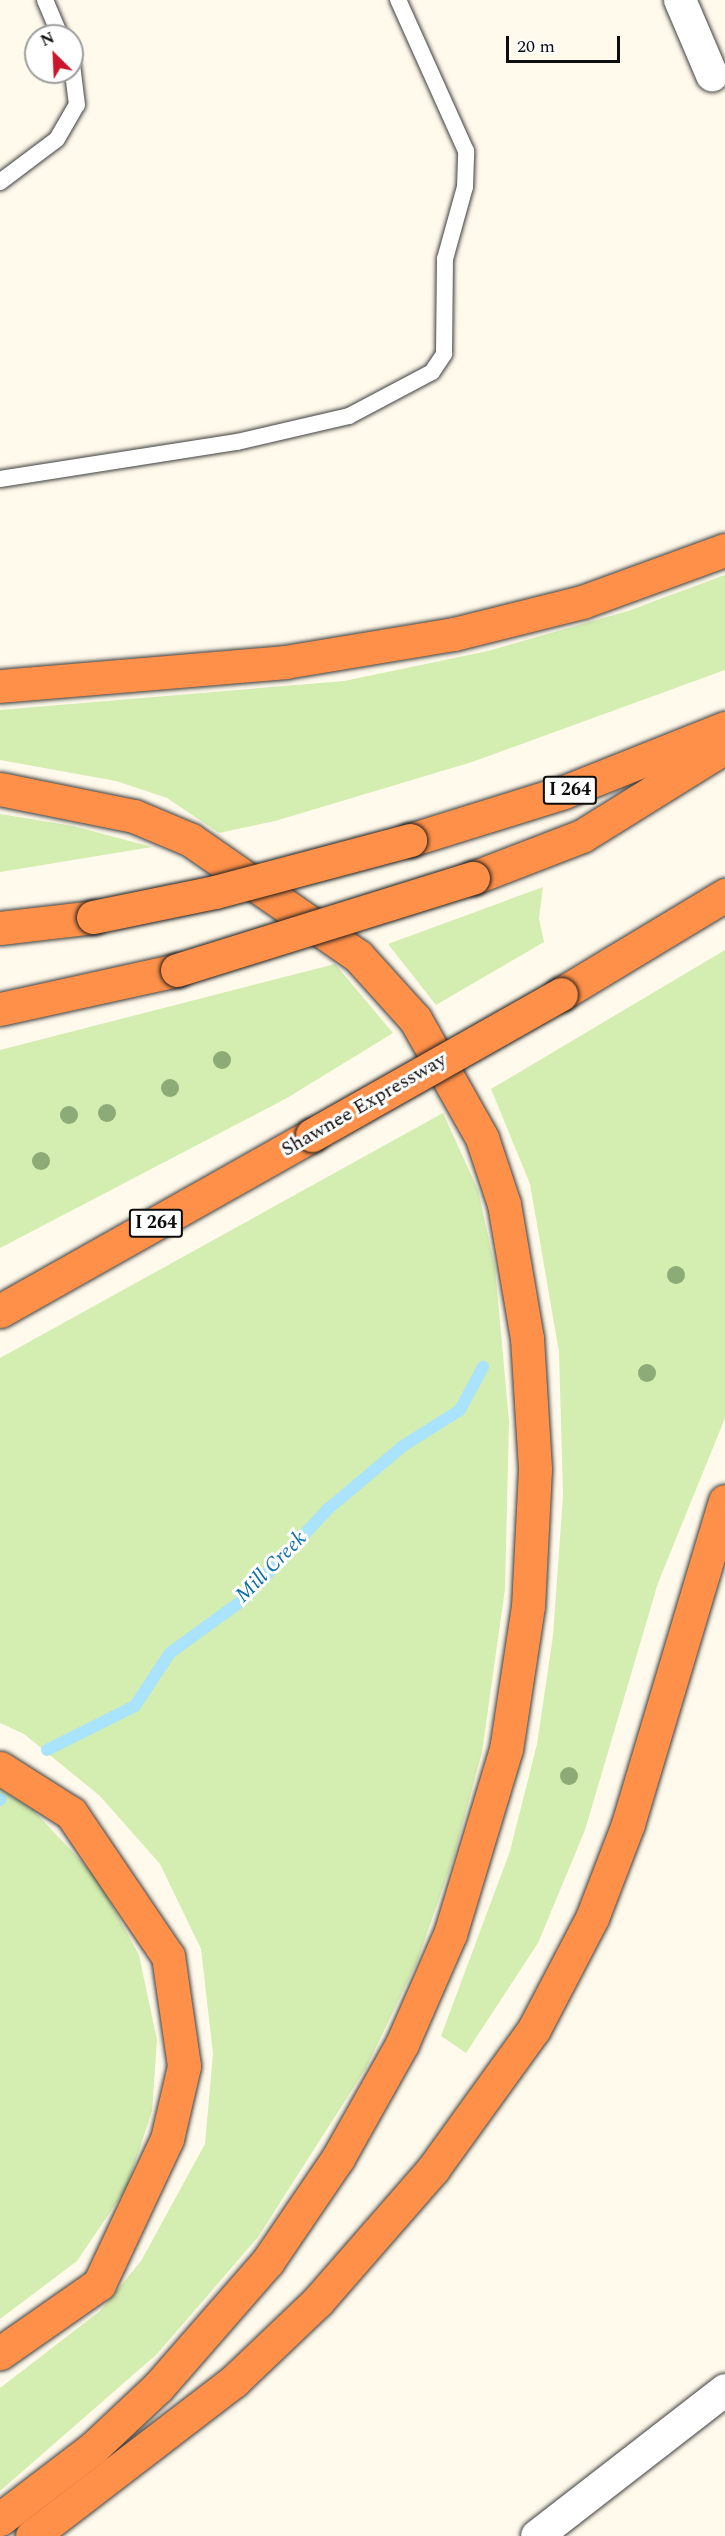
<!DOCTYPE html>
<style>
body{margin:0}
#map{position:relative;width:725px;height:2536px;overflow:hidden;background:#fffaeb;font-family:Spectral,serif}
div>[style]{position:absolute}
[style*='--x']{left:calc(var(--x)*1px);top:calc(var(--y)*1px);width:calc(var(--w)*1px);rotate:calc(var(--a)*1deg)}
.green>*{inset:0;background:#d4edb0}
.stream>*{height:12px;margin:-6px;padding:0 6px;transform-origin:6px;border-radius:6px;background:#a9e3fd}
.roads{filter:drop-shadow(0 0 2px #3f3f3f) drop-shadow(0 0 2px #3f3f3f)}
.lane>*{height:16px;margin:-8px;padding:0 8px;transform-origin:8px;border-radius:8px;background:#fff}
.street>*{height:32px;margin:-16px;padding:0 16px;transform-origin:16px;border-radius:16px;background:#fff}
.highway>*{height:33px;margin:-16.5px;padding:0 16.5px;transform-origin:16.5px;border-radius:16.5px;background:#ff9049}
.bridges{filter:drop-shadow(0 0 2px #1d1d1d) drop-shadow(0 0 2px #1d1d1d)}
.highway-bridge>*{height:33px;margin:-16.5px;padding:0 16.5px;transform-origin:16.5px;border-radius:16.5px;background:#ff9049}
.trees>*{width:18px;height:18px;margin:-9px;border-radius:50%;background:#8cab76}
span{translate:-50% -50%;white-space:nowrap;text-align:center;line-height:1.15;-webkit-text-stroke:6px #fff;paint-order:stroke}
.shield-label span{padding:2px 4px;background:#fff;border:2px solid;border-radius:4px;-webkit-text-stroke-width:0}
.shield-label{font-size:18px;color:#0c0c0c;font-weight:700}
.street-label{font-size:20px;color:#0c0c0c}
.water-label{font-size:21px;color:#096eaa;font-style:italic}
.north{position:absolute;left:24px;top:24px;width:60px;height:60px;box-sizing:border-box;background:#fff;border:2px solid #9e9e9e;border-radius:50%;rotate:336deg;font-size:16px;font-weight:700;line-height:24px;text-align:center;color:#0c0c0c}
.north::after{content:'';display:block;margin:auto;width:21px;height:27px;background:#ca162a;clip-path:polygon(50% 0,100% 100%,50% 72%,0 100%)}
.scale{position:absolute;left:506px;top:36px;width:114px;height:27px;box-sizing:border-box;border:3px solid #0c0c0c;border-top:0;padding-left:8px;font-size:18px;line-height:21px;white-space:nowrap;color:#0c0c0c;-webkit-text-stroke:4px #fff;paint-order:stroke}
</style>
<div id="map">
<div class="green">
<div style="clip-path:polygon(725px 575px,725px 670px,472px 762px,275px 821px,219px 833px,167px 798px,116px 781px,0 760px,0 710px,344px 681px,488px 651px,628px 611px)"></div>
<div style="clip-path:polygon(0 814px,73px 826px,152px 847px,0 872px)"></div>
<div style="clip-path:polygon(543px 887px,539px 919px,544px 942px,436px 1005px,388px 944px)"></div>
<div style="clip-path:polygon(725px 950px,725px 1418px,658px 1583px,585px 1830px,538px 1943px,466px 2053px,441px 2036px,510px 1851px,537px 1744px,553px 1636px,563px 1496px,559px 1352px,530px 1184px,491px 1089px)"></div>
<div style="clip-path:polygon(335px 964px,393px 1033px,287px 1098px,0 1248px,0 1050px)"></div>
<div style="clip-path:polygon(443px 1113px,478px 1190px,495px 1267px,509px 1421px,505px 1589px,482px 1752px,454px 1856px,417px 1962px,366px 2068px,258px 2237px,157px 2354px,0 2491px,0 2388px,100px 2311px,141px 2261px,205px 2144px,213px 2054px,201px 1949px,160px 1864px,100px 1796px,24px 1734px,0 1723px,0 1358px)"></div>
<div style="clip-path:polygon(0 1789px,33px 1810px,97px 1878px,139px 1955px,157px 2040px,152px 2111px,127px 2187px,77px 2261px,0 2319px)"></div>
</div>
<div class="stream">
<div style="--x:47;--y:1750;--w:98;--a:-26.6"></div>
<div style="--x:135;--y:1706;--w:64;--a:-56.6"></div>
<div style="--x:170;--y:1653;--w:92;--a:-36.1"></div>
<div style="--x:244;--y:1599;--w:123;--a:-47"></div>
<div style="--x:328;--y:1509;--w:98;--a:-40"></div>
<div style="--x:403;--y:1446;--w:67;--a:-32.3"></div>
<div style="--x:460;--y:1410;--w:49;--a:-61.9"></div>
<div style="--x:0;--y:1800;--w:1;--a:-45"></div>
</div>
<div class="roads">
<div class="lane">
<div style="--x:45;--y:0;--w:39;--a:67"></div>
<div style="--x:0;--y:182;--w:71;--a:-37"></div>
<div style="--x:57;--y:139;--w:39;--a:-60"></div>
<div style="--x:77;--y:105;--w:41;--a:-97"></div>
<div style="--x:0;--y:479;--w:240;--a:-8.9"></div>
<div style="--x:237;--y:442;--w:115;--a:-13.1"></div>
<div style="--x:349;--y:416;--w:94;--a:-27.9"></div>
<div style="--x:432;--y:372;--w:22;--a:-56"></div>
<div style="--x:444;--y:354;--w:95;--a:-89.4"></div>
<div style="--x:445;--y:259;--w:75;--a:-74.5"></div>
<div style="--x:465;--y:187;--w:36;--a:-88"></div>
<div style="--x:466;--y:151;--w:166;--a:-114.2"></div>
</div>
<div class="street">
<div style="--x:680;--y:0;--w:82;--a:66.9"></div>
<div style="--x:537;--y:2536;--w:238;--a:-37.8"></div>
</div>
<div class="highway">
<div style="--x:0;--y:686;--w:286;--a:-4.8"></div>
<div style="--x:285;--y:662;--w:171;--a:-9.4"></div>
<div style="--x:454;--y:634;--w:132;--a:-14"></div>
<div style="--x:582;--y:602;--w:152;--a:-20"></div>
<div style="--x:0;--y:789;--w:137;--a:11.4"></div>
<div style="--x:134;--y:816;--w:62;--a:22.8"></div>
<div style="--x:191;--y:840;--w:203;--a:34.8"></div>
<div style="--x:358;--y:956;--w:85;--a:47.9"></div>
<div style="--x:415;--y:1019;--w:137;--a:60.6"></div>
<div style="--x:482;--y:1138;--w:70;--a:71.6"></div>
<div style="--x:504;--y:1204;--w:136;--a:80.3"></div>
<div style="--x:527;--y:1338;--w:131;--a:86.5"></div>
<div style="--x:535;--y:1469;--w:137;--a:92.9"></div>
<div style="--x:528;--y:1606;--w:145;--a:98.7"></div>
<div style="--x:506;--y:1749;--w:193;--a:106.8"></div>
<div style="--x:450;--y:1934;--w:120;--a:113.6"></div>
<div style="--x:402;--y:2044;--w:131;--a:119.3"></div>
<div style="--x:338;--y:2158;--w:125;--a:124.2"></div>
<div style="--x:268;--y:2261;--w:167;--a:131.1"></div>
<div style="--x:158;--y:2387;--w:89;--a:136.8"></div>
<div style="--x:93;--y:2448;--w:117;--a:142.6"></div>
<div style="--x:410;--y:840;--w:161;--a:-17.3"></div>
<div style="--x:564;--y:792;--w:173;--a:-21.7"></div>
<div style="--x:473;--y:878;--w:117;--a:-21.1"></div>
<div style="--x:582;--y:836;--w:168;--a:-31.9"></div>
<div style="--x:0;--y:928;--w:94;--a:-6.7"></div>
<div style="--x:561;--y:994;--w:192;--a:-31.1"></div>
<div style="--x:0;--y:1009;--w:181;--a:-12.4"></div>
<div style="--x:0;--y:1311;--w:358;--a:-29.4"></div>
<div style="--x:0;--y:1768;--w:84;--a:32.4"></div>
<div style="--x:71;--y:1813;--w:173;--a:55.9"></div>
<div style="--x:168;--y:1956;--w:111;--a:81.7"></div>
<div style="--x:184;--y:2066;--w:75;--a:103.1"></div>
<div style="--x:167;--y:2139;--w:160;--a:115.1"></div>
<div style="--x:99;--y:2284;--w:121;--a:145.1"></div>
<div style="--x:32;--y:2536;--w:255;--a:-37.5"></div>
<div style="--x:234;--y:2381;--w:116;--a:-43.6"></div>
<div style="--x:318;--y:2301;--w:175;--a:-48.9"></div>
<div style="--x:433;--y:2169;--w:173;--a:-54.2"></div>
<div style="--x:534;--y:2029;--w:125;--a:-62.4"></div>
<div style="--x:592;--y:1918;--w:101;--a:-69"></div>
<div style="--x:628;--y:1824;--w:337;--a:-73.3"></div>
</div>
</div>
<div class="bridges">
<div class="highway-bridge">
<div style="--x:93;--y:917;--w:125;--a:-11.6"></div>
<div style="--x:215;--y:892;--w:202;--a:-14.9"></div>
<div style="--x:177;--y:970;--w:310;--a:-17.3"></div>
<div style="--x:312;--y:1135;--w:286;--a:-29.5"></div>
</div>
</div>
<div class="trees">
<div style="left:222px;top:1060px"></div>
<div style="left:170px;top:1088px"></div>
<div style="left:107px;top:1113px"></div>
<div style="left:69px;top:1115px"></div>
<div style="left:41px;top:1161px"></div>
<div style="left:676px;top:1275px"></div>
<div style="left:647px;top:1373px"></div>
<div style="left:569px;top:1776px"></div>
</div>
<div class="shield-label">
<span style="left:570px;top:790px">I 264</span>
<span style="left:156px;top:1223px">I 264</span>
</div>
<div class="street-label">
<span style="left:364px;top:1105px;rotate:-30deg">Shawnee Expressway</span>
</div>
<div class="water-label">
<span style="left:271px;top:1567px;rotate:-45deg">Mill Creek</span>
</div>
<div class="north">N</div>
<div class="scale">20 m</div>
</div>
